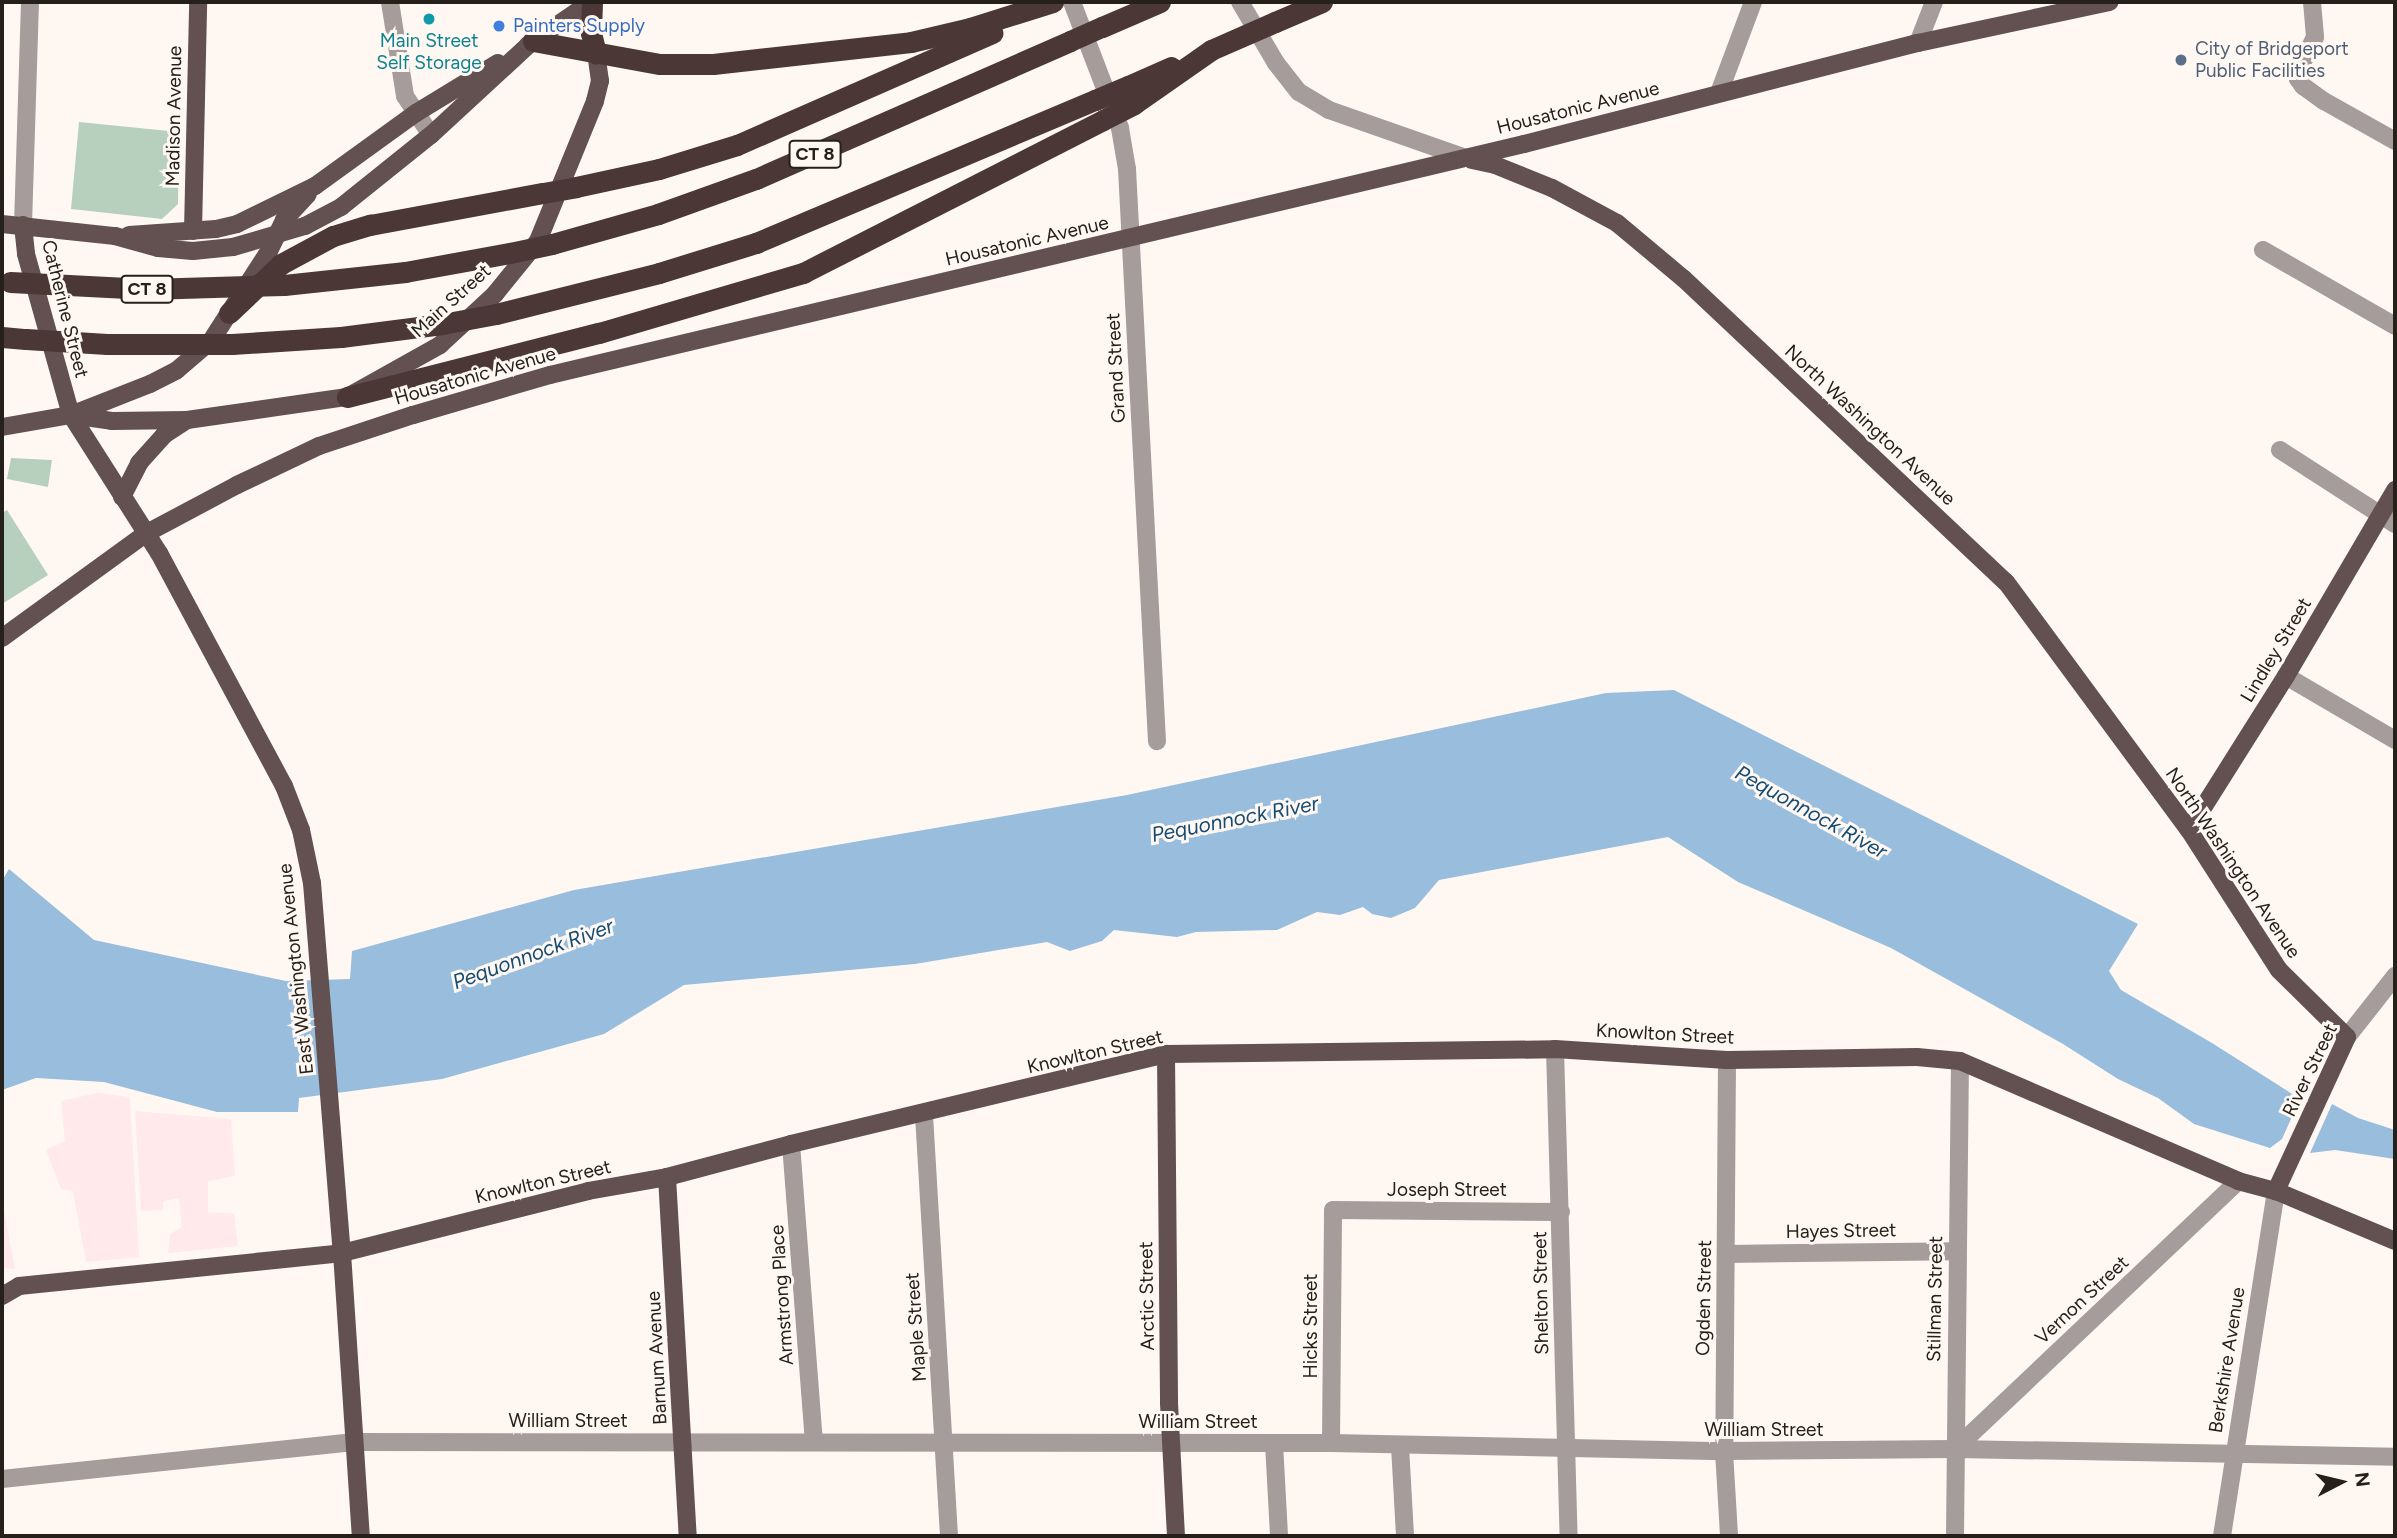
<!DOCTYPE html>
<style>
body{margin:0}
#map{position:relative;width:2397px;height:1538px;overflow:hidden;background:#fff8f2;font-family:Figtree,sans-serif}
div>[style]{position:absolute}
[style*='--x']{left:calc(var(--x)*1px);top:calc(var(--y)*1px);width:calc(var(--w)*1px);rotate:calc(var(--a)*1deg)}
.industrial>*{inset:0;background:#ffe9ea}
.green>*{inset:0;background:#b7cfbd}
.water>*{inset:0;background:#99bddc}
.minor>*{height:18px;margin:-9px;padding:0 9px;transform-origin:9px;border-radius:9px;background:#a69c9b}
.major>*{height:18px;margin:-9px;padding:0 9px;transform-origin:9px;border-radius:9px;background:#625150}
.highway>*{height:21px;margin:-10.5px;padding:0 10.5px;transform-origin:10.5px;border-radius:10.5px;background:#4a3736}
.highway-bridge>*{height:21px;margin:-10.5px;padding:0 10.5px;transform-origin:10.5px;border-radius:10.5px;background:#4a3736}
.dots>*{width:19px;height:19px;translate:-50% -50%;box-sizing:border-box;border:4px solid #fff8f2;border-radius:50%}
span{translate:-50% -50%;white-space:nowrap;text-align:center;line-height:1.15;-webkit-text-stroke:6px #fff8f2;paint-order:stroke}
.shield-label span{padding:2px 5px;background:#fff8f2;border:2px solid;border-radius:5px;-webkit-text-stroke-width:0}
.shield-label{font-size:18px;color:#26201a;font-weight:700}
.shop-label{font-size:19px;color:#366cbe}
.left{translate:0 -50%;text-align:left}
.culture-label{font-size:19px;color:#0d838f}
.service-label{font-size:19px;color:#4e5e75}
.street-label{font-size:19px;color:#26201a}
.water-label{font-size:21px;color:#144c75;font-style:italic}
.frame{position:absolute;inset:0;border:4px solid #26201a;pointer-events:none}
.north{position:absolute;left:2306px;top:1447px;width:70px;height:70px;-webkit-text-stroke:5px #fff8f2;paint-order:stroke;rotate:83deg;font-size:19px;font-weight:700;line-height:28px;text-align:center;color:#26201a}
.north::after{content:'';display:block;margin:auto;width:24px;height:32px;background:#26201a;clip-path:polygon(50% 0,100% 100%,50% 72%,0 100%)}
</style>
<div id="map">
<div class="industrial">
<div style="clip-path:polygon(97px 1093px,130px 1097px,139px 1257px,86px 1262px,73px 1191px,61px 1189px,46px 1150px,65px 1141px,61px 1101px)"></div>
<div style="clip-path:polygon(135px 1111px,231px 1119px,235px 1176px,208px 1181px,208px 1212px,234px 1214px,238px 1246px,168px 1253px,170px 1234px,182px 1227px,179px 1198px,163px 1201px,163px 1210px,141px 1211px)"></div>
<div style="clip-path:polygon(2px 1200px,15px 1269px,2px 1268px)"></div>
</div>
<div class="green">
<div style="clip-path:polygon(79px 122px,179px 132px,178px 204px,162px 219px,71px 209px)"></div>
<div style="clip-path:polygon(11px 458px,52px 460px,48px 487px,7px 479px)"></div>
<div style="clip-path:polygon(7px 510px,48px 575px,2px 604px,2px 513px)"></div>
</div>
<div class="water">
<div style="clip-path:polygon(1674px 690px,2138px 924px,2109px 971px,2121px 990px,2212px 1043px,2300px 1099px,2282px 1139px,2270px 1148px,2194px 1124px,2158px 1098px,2118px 1079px,2063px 1044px,1891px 948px,1738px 882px,1668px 837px,1439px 880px,1415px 908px,1391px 918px,1372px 914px,1363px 907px,1340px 915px,1317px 912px,1277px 930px,1196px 932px,1177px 937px,1114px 930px,1102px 941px,1070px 951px,1047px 942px,915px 964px,684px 985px,604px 1034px,442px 1079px,299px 1098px,298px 1112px,217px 1112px,104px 1082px,36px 1078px,2px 1090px,2px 881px,9px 869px,94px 940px,286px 981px,350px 979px,352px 951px,574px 890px,1127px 795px,1606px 693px)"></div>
<div style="clip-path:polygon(2332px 1104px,2358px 1118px,2395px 1130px,2395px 1159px,2335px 1150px,2310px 1153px)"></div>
</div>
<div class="minor">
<div style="--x:390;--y:2;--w:95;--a:80.9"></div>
<div style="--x:405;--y:96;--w:47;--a:56.3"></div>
<div style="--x:1072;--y:2;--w:135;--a:69.1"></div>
<div style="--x:1120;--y:128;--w:42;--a:80.3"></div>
<div style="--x:1127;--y:169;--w:573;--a:87"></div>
<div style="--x:1240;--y:2;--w:71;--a:59.5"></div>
<div style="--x:1276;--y:63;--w:37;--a:52"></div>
<div style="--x:1299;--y:92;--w:35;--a:31"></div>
<div style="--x:1329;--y:110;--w:145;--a:19.3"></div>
<div style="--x:2312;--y:2;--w:35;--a:85"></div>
<div style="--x:2315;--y:37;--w:39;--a:116"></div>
<div style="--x:2298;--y:72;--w:7;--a:90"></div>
<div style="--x:2298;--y:79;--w:9;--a:54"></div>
<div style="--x:2303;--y:86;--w:26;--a:36"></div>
<div style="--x:2324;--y:101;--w:81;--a:29.4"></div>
<div style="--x:1918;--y:43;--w:44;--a:-68.7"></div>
<div style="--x:1719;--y:93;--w:97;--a:-69.5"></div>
<div style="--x:23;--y:225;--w:223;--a:-88.2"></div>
<div style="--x:2263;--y:250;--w:152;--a:29.9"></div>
<div style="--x:2280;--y:450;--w:137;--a:32.8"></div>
<div style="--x:2286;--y:676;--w:126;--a:30.4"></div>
<div style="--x:2347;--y:1037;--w:78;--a:-51.8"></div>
<div style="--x:1555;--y:1049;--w:487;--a:88.4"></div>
<div style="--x:1727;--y:1060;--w:391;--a:90.4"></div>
<div style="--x:1724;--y:1451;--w:85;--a:86.6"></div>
<div style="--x:924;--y:1115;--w:422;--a:86.6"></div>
<div style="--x:791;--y:1144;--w:299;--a:85.6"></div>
<div style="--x:1726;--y:1254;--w:230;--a:-0.7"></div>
<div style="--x:1274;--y:1443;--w:93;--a:86.9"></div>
<div style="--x:1331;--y:1443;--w:233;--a:-89.5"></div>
<div style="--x:1333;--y:1210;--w:228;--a:0.5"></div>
<div style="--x:1400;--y:1446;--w:90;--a:86.8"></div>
<div style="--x:1955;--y:1449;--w:390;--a:-43.4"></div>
<div style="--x:2;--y:1479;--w:354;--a:-6"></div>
<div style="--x:354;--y:1442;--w:977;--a:0.06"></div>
<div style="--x:1331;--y:1443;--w:393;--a:1.2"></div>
<div style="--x:1724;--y:1451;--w:231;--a:-0.5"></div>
<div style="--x:1955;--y:1449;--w:440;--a:1"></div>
<div style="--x:1955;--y:1536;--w:475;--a:-89.4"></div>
<div style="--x:2222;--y:1536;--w:349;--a:-81.1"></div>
</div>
<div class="major">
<div style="--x:528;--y:45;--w:76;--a:-34.3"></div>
<div style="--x:1472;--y:160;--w:24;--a:12"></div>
<div style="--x:1495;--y:165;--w:61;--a:22"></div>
<div style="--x:1552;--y:188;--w:74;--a:28.3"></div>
<div style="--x:1617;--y:223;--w:87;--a:39.9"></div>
<div style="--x:1684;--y:279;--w:442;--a:43.3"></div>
<div style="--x:2006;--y:582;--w:308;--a:53.6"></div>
<div style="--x:2189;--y:830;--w:166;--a:57.3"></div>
<div style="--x:2279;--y:970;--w:95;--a:44.6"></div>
<div style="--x:2347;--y:1037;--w:170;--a:114.8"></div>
<div style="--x:2;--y:224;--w:114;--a:6.1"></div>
<div style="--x:115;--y:236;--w:45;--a:15.6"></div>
<div style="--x:158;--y:248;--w:35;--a:5"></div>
<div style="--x:193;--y:251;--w:40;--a:-5.7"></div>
<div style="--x:233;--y:247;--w:75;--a:-16.3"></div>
<div style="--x:305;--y:226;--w:41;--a:-27.8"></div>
<div style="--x:341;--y:207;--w:115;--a:-38.7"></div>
<div style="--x:431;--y:135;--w:139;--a:-42.7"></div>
<div style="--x:23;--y:225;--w:29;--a:84"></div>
<div style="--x:26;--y:254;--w:167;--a:74.4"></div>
<div style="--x:71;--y:415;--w:164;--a:57.5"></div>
<div style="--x:159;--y:553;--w:264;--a:61.8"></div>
<div style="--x:284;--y:786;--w:47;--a:68.9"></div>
<div style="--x:301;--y:830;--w:54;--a:78.3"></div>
<div style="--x:312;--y:883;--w:371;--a:85.4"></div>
<div style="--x:342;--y:1253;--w:284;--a:86.2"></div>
<div style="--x:193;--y:231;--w:229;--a:-88.7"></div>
<div style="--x:129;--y:235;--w:87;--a:-3.9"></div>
<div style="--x:216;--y:229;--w:22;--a:-13"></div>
<div style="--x:237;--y:224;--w:87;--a:-26"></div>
<div style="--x:315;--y:186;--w:125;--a:-35.9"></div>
<div style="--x:416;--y:113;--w:96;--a:-31.4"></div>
<div style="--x:71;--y:415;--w:41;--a:8.3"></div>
<div style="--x:112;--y:421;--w:75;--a:-0.8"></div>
<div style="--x:187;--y:420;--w:162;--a:-8.2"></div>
<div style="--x:347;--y:397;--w:107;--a:-29.2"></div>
<div style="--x:440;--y:345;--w:75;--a:-42.8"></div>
<div style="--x:495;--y:294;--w:68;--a:-50.9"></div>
<div style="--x:538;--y:241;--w:151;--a:-67.8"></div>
<div style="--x:595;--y:101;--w:21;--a:-76"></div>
<div style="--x:600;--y:81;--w:28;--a:-98"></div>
<div style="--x:2;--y:427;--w:70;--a:-9.9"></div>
<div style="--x:71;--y:415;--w:85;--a:-21.4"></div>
<div style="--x:150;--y:384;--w:30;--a:-27"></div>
<div style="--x:177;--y:370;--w:45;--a:-40.5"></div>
<div style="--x:211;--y:341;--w:107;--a:-57.2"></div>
<div style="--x:269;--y:251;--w:34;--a:-64"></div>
<div style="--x:284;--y:220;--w:35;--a:-47"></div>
<div style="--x:122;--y:497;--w:38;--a:-63"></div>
<div style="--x:139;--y:463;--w:38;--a:-48"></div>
<div style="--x:164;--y:435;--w:27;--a:-33"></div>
<div style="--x:2;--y:638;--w:177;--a:-36"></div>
<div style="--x:145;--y:534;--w:104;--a:-28"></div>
<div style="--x:237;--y:485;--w:91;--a:-25.4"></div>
<div style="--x:319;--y:446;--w:99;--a:-18.3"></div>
<div style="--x:413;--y:415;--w:143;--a:-16.3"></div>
<div style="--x:550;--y:375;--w:1001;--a:-13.34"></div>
<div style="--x:1524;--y:144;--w:407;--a:-14.4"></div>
<div style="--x:1918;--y:43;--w:196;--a:-12.1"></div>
<div style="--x:2189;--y:830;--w:182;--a:-57.8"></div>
<div style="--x:2286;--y:676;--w:216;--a:-59.6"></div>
<div style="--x:1166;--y:1054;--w:349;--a:89.5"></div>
<div style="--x:1169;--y:1403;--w:133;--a:87"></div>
<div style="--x:667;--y:1177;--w:360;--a:86.7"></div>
<div style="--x:2;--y:1296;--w:20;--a:-30"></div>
<div style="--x:19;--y:1286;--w:325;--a:-5.8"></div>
<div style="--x:342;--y:1253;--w:254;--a:-14.1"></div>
<div style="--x:588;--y:1191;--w:80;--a:-10"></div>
<div style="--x:667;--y:1177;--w:128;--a:-14.9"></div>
<div style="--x:791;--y:1144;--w:386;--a:-13.5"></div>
<div style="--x:1166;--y:1054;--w:389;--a:-0.7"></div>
<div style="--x:1555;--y:1049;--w:172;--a:3.7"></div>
<div style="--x:1727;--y:1060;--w:190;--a:-0.9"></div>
<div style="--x:1917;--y:1057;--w:43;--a:5.3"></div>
<div style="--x:1960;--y:1061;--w:303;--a:23.3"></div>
<div style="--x:2238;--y:1181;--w:39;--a:15"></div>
<div style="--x:2276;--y:1191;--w:129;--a:22.8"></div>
</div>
<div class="highway">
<div style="--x:592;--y:2;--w:31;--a:92"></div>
<div style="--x:591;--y:33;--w:21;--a:76"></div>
<div style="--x:1275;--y:22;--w:51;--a:-23.1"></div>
<div style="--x:1102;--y:27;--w:63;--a:-23.3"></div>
<div style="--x:533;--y:41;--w:129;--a:10.3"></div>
<div style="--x:660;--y:64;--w:53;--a:0"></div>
<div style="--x:713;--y:64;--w:199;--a:-6.3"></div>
<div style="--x:911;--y:42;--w:61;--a:-13.3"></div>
<div style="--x:970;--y:28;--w:87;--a:-17.4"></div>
<div style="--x:1128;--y:86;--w:47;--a:-23.8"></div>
<div style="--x:1134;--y:104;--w:94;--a:-35"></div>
<div style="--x:576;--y:187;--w:85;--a:-12.2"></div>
<div style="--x:659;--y:169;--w:82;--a:-17.1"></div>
<div style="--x:737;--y:145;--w:279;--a:-23.7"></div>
<div style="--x:552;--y:244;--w:110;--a:-15.8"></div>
<div style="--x:658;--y:214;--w:104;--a:-19.7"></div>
<div style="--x:756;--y:179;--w:343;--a:-23.7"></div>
<div style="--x:284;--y:285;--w:122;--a:-6.1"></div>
<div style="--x:405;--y:272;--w:107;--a:-10.3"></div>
<div style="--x:229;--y:313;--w:71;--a:-43.3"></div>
<div style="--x:281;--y:264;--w:59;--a:-28.3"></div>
<div style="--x:333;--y:236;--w:39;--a:-17"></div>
<div style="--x:370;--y:225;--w:176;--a:-10.5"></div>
<div style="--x:496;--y:314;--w:168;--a:-14.1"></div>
<div style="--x:659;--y:273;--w:102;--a:-17.2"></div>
<div style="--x:756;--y:243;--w:368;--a:-22.9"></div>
<div style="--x:2;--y:337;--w:24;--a:5"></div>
<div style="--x:232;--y:344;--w:109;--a:-3.7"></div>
<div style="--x:341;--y:337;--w:102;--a:-7.3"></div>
<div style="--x:347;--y:397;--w:260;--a:-14.3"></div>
<div style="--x:599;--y:333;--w:213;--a:-16.4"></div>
<div style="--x:803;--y:273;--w:337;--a:-27"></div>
</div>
<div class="highway-bridge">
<div style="--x:1070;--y:41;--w:35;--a:-24"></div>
<div style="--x:1211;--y:50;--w:70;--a:-23.6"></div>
<div style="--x:1095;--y:100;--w:36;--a:-23"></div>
<div style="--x:1103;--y:120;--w:35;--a:-27"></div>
<div style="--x:543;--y:193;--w:34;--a:-10"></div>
<div style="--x:510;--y:253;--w:43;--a:-12.1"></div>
<div style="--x:10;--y:282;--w:137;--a:2.9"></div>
<div style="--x:147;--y:289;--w:137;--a:-1.7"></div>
<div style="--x:442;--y:324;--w:55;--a:-10.5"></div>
<div style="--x:26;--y:339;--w:81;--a:3.5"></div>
<div style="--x:107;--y:344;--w:125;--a:0"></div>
</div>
<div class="dots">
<div style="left:429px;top:19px;background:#0f9aa8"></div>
<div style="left:499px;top:26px;background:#3f7fe0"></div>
<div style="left:2181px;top:60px;background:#5c6f8a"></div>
</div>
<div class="shield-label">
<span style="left:815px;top:154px">CT 8</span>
<span style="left:147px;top:289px">CT 8</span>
</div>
<div class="shop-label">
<span class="left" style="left:513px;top:26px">Painters Supply</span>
</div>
<div class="culture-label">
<span style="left:429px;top:52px">Main Street<br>Self Storage</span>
</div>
<div class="service-label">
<span class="left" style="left:2195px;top:60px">City of Bridgeport<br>Public Facilities</span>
</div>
<div class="street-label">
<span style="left:1578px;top:108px;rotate:-14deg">Housatonic Avenue</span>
<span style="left:174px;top:116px;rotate:-89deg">Madison Avenue</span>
<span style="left:1027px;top:241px;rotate:-13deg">Housatonic Avenue</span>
<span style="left:451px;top:301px;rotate:-42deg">Main Street</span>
<span style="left:65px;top:309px;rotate:76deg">Catherine Street</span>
<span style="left:1116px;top:368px;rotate:-93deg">Grand Street</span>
<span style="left:475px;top:376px;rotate:-16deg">Housatonic Avenue</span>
<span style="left:1870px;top:425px;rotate:43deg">North Washington Avenue</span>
<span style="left:2276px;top:650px;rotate:-59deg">Lindley Street</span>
<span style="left:2233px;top:863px;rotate:56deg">North Washington Avenue</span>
<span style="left:296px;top:969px;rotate:-96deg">East Washington Avenue</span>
<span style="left:1665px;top:1034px;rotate:3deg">Knowlton Street</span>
<span style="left:1095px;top:1052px;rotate:-13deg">Knowlton Street</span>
<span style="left:2310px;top:1070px;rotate:-64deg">River Street</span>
<span style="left:543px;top:1182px;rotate:-13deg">Knowlton Street</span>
<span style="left:1447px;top:1190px">Joseph Street</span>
<span style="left:1841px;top:1231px;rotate:-1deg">Hayes Street</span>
<span style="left:1541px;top:1293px;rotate:-91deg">Shelton Street</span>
<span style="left:782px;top:1295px;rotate:-94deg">Armstrong Place</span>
<span style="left:1147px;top:1296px;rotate:-91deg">Arctic Street</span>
<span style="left:1704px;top:1298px;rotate:-89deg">Ogden Street</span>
<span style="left:1935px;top:1299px;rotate:-89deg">Stillman Street</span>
<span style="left:2082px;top:1300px;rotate:-43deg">Vernon Street</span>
<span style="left:1311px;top:1326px;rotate:-90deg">Hicks Street</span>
<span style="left:916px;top:1327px;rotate:-94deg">Maple Street</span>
<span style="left:657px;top:1358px;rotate:-93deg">Barnum Avenue</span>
<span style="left:2227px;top:1360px;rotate:-81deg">Berkshire Avenue</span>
<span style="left:568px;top:1421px">William Street</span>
<span style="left:1198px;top:1422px">William Street</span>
<span style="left:1764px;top:1430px">William Street</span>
</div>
<div class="water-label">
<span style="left:1811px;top:812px;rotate:29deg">Pequonnock River</span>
<span style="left:1235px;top:819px;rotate:-11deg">Pequonnock River</span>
<span style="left:533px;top:954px;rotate:-20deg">Pequonnock River</span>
</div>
<div class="frame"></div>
<div class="north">N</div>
</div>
